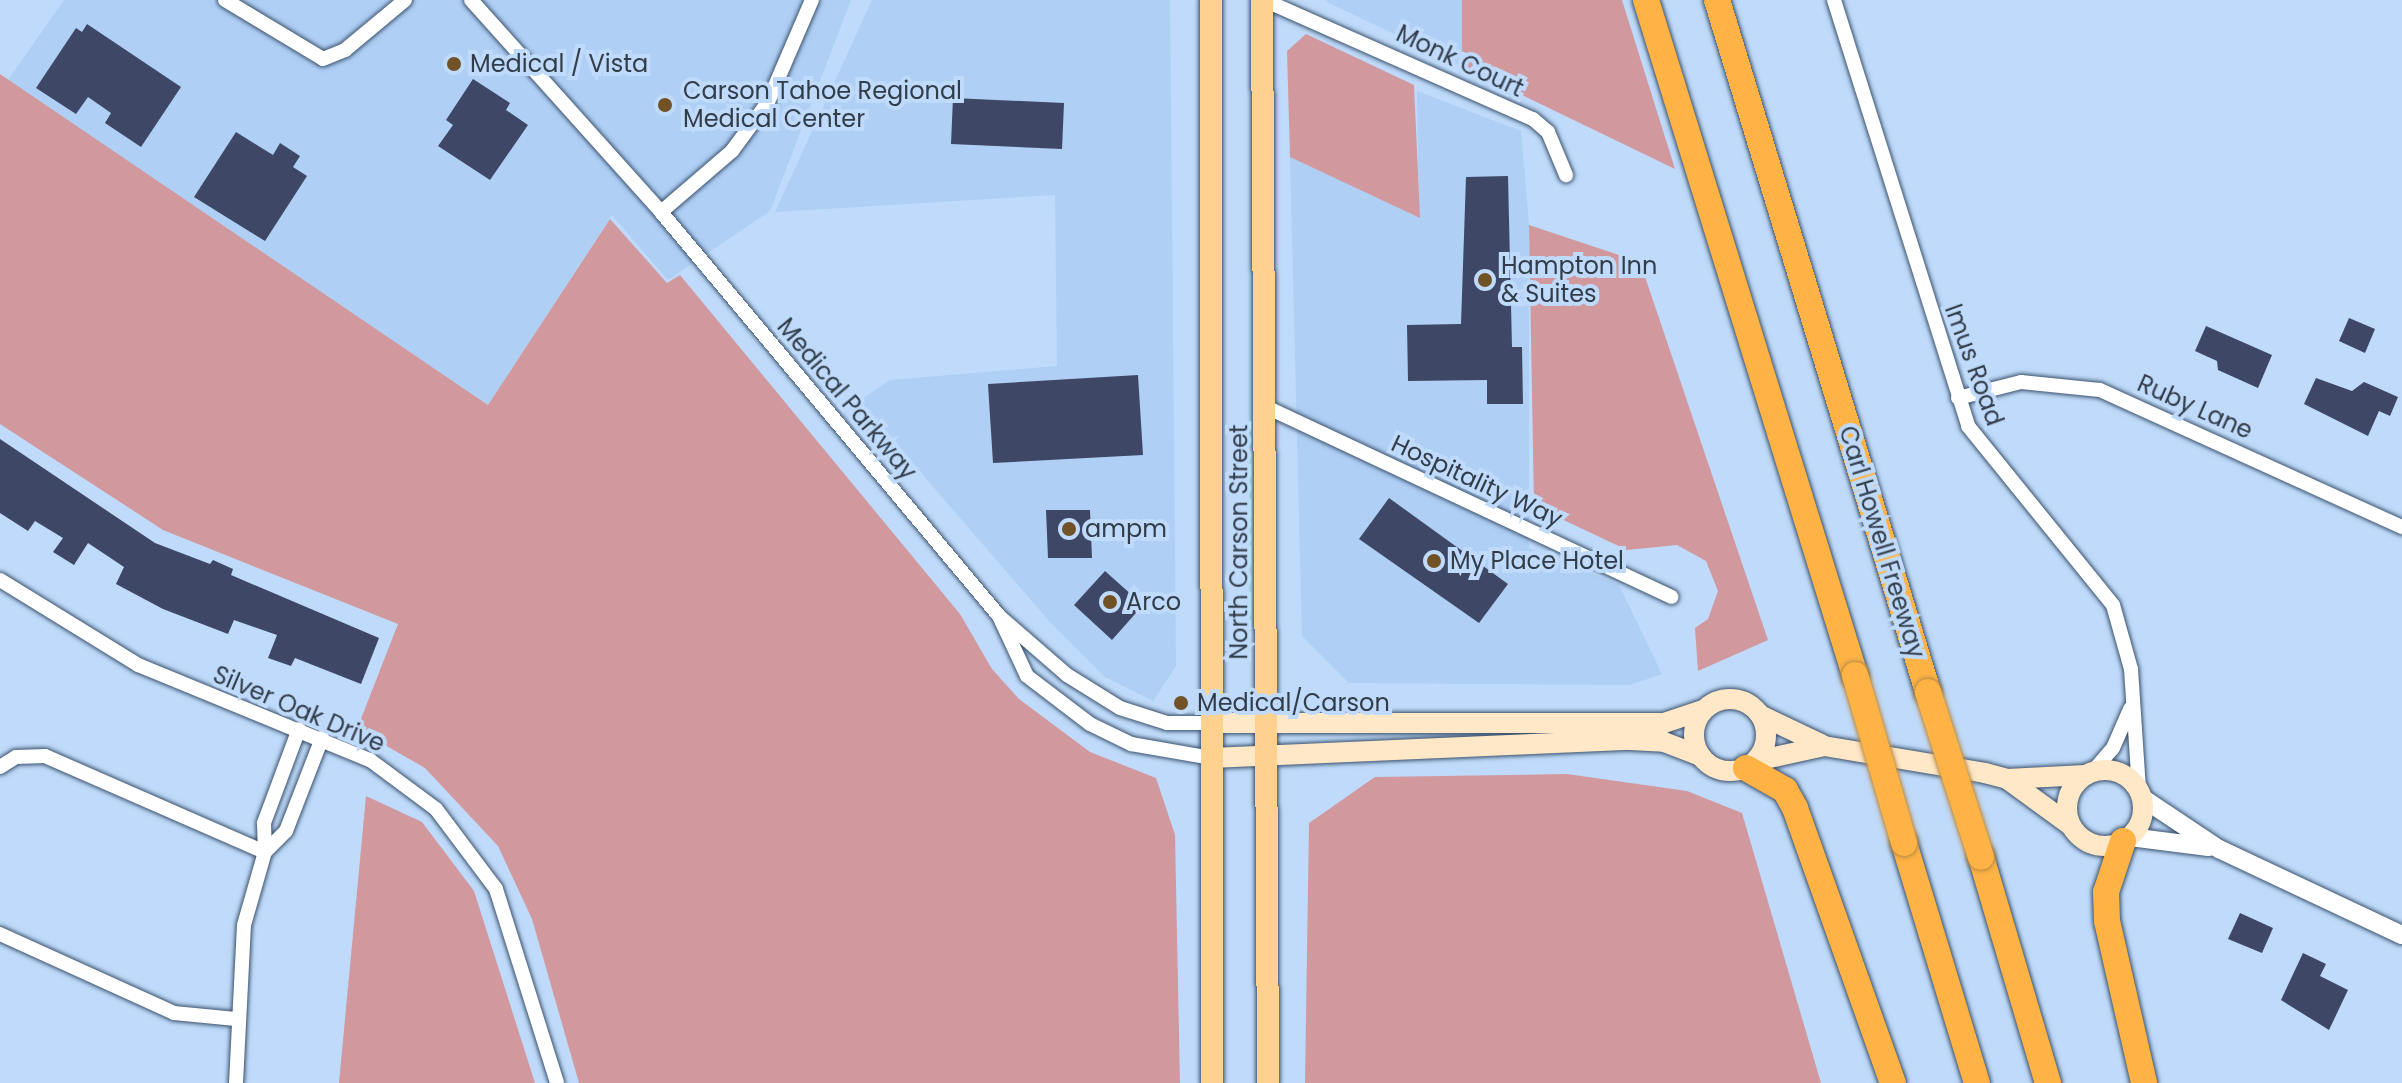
<!DOCTYPE html>
<style>
body{margin:0}
#map{position:relative;width:2402px;height:1083px;overflow:hidden;background:#bfdafa;font-family:Poppins,sans-serif}
div>[style]{position:absolute}
[style*='--x']{left:calc(var(--x)*1px);top:calc(var(--y)*1px);width:calc(var(--w)*1px);rotate:calc(var(--a)*1deg)}
.built>*{inset:0;background:#afcff5}
.green>*{inset:0;background:#d1999e}
.building>*{inset:0;background:#3f4766}
.roads{filter:drop-shadow(0 0 2px #3b526d) drop-shadow(0 0 2px #3b526d)}
.minor>*{height:14px;margin:-7px;padding:0 7px;transform-origin:7px;border-radius:7px;background:#fff}
.tertiary>*{height:18px;margin:-9px;padding:0 9px;transform-origin:9px;border-radius:9px;background:#fff}
.secondary>*{height:20px;margin:-10px;padding:0 10px;transform-origin:10px;border-radius:10px;background:#ffe8c7}
.secondary>.ring{margin:-10px;padding:0;box-sizing:content-box;background:none;border:20px solid #ffe8c7;border-radius:50%}
.primary>*{height:22px;margin:-11px;padding:0 11px;transform-origin:11px;border-radius:11px;background:#ffd18f}
.motorway>*{height:26px;margin:-13px;padding:0 13px;transform-origin:13px;border-radius:13px;background:#ffb344}
.bridges{filter:drop-shadow(0 0 2px #b78a46) drop-shadow(0 0 2px #b78a46)}
.motorway-bridge>*{height:26px;margin:-13px;padding:0 13px;transform-origin:13px;border-radius:13px;background:#ffb344}
.dots>*{width:22px;height:22px;translate:-50% -50%;box-sizing:border-box;border:4px solid #bfdafa;border-radius:50%}
span{translate:-50% -50%;white-space:nowrap;text-align:center;line-height:1.15;-webkit-text-stroke:8px #bfdafa;paint-order:stroke}
.street-label{font-size:24px;color:#323d4a}
.poi-label{font-size:24px;color:#323d4a}
.left{translate:0 -50%;text-align:left}
</style>
<div id="map">
<div class="built">
<div style="clip-path:polygon(64px 0,851px 0,770px 211px,668px 280px,612px 215px,488px 405px,8px 80px)"></div>
<div style="clip-path:polygon(872px 0,1170px 0,1176px 666px,1153px 701px,1105px 677px,1049px 621px,859px 401px,890px 380px,1057px 366px,1055px 195px,775px 212px)"></div>
<div style="clip-path:polygon(1325px 0,1462px 0,1462px 66px,1329px 3px)"></div>
<div style="clip-path:polygon(1417px 91px,1521px 131px,1529px 225px,1529px 548px,1619px 585px,1662px 674px,1630px 685px,1349px 683px,1302px 636px,1290px 157px,1419px 217px)"></div>
</div>
<div class="green">
<div style="clip-path:polygon(1462px 0,1622px 0,1675px 169px,1462px 66px)"></div>
<div style="clip-path:polygon(1306px 34px,1414px 85px,1420px 218px,1290px 157px,1287px 51px)"></div>
<div style="clip-path:polygon(0 74px,488px 405px,610px 219px,667px 283px,680px 275px,960px 614px,992px 669px,1019px 699px,1090px 752px,1156px 778px,1175px 835px,1180px 1083px,579px 1083px,532px 919px,498px 846px,425px 768px,357px 729px,398px 624px,163px 530px,0 424px)"></div>
<div style="clip-path:polygon(1529px 225px,1640px 262px,1768px 640px,1698px 671px,1695px 628px,1708px 619px,1718px 591px,1706px 561px,1677px 545px,1627px 550px,1534px 506px)"></div>
<div style="clip-path:polygon(1567px 774px,1687px 791px,1742px 813px,1821px 1083px,1305px 1083px,1309px 823px,1375px 777px)"></div>
<div style="clip-path:polygon(366px 796px,422px 822px,474px 891px,535px 1083px,339px 1083px)"></div>
</div>
<div class="building">
<div style="clip-path:polygon(87px 24px,181px 87px,141px 147px,105px 123px,111px 113px,88px 97px,76px 114px,36px 88px,76px 28px,82px 32px)"></div>
<div style="clip-path:polygon(473px 79px,510px 103px,506px 110px,528px 125px,490px 180px,438px 146px,453px 125px,446px 120px)"></div>
<div style="clip-path:polygon(953px 98px,1064px 103px,1062px 149px,951px 144px)"></div>
<div style="clip-path:polygon(236px 132px,273px 155px,280px 143px,300px 156px,293px 167px,307px 176px,265px 241px,194px 197px)"></div>
<div style="clip-path:polygon(1508px 176px,1512px 347px,1522px 347px,1523px 404px,1487px 404px,1487px 380px,1408px 381px,1407px 325px,1461px 324px,1466px 177px)"></div>
<div style="clip-path:polygon(2349px 318px,2375px 329px,2365px 353px,2339px 341px)"></div>
<div style="clip-path:polygon(2206px 326px,2272px 355px,2258px 388px,2218px 370px,2217px 361px,2195px 351px)"></div>
<div style="clip-path:polygon(1138px 375px,1143px 455px,993px 463px,988px 384px)"></div>
<div style="clip-path:polygon(2316px 378px,2352px 391px,2364px 382px,2398px 397px,2390px 416px,2379px 411px,2368px 436px,2304px 404px)"></div>
<div style="clip-path:polygon(0 439px,155px 543px,210px 564px,213px 560px,233px 569px,231px 575px,379px 638px,361px 684px,295px 658px,291px 666px,268px 658px,277px 635px,234px 620px,228px 634px,163px 609px,116px 584px,124px 567px,88px 543px,74px 565px,53px 552px,63px 538px,35px 521px,28px 531px,0 513px)"></div>
<div style="clip-path:polygon(1389px 498px,1508px 584px,1479px 623px,1359px 539px)"></div>
<div style="clip-path:polygon(1046px 510px,1090px 510px,1092px 558px,1048px 558px)"></div>
<div style="clip-path:polygon(1105px 571px,1143px 605px,1112px 640px,1074px 605px)"></div>
<div style="clip-path:polygon(2240px 913px,2273px 928px,2262px 953px,2228px 939px)"></div>
<div style="clip-path:polygon(2303px 953px,2326px 964px,2320px 976px,2348px 990px,2329px 1030px,2281px 1000px)"></div>
</div>
<div class="roads">
<div class="minor">
<div style="--x:225;--y:0;--w:114;--a:31"></div>
<div style="--x:323;--y:59;--w:24;--a:-22"></div>
<div style="--x:345;--y:50;--w:78;--a:-39.8"></div>
<div style="--x:471;--y:0;--w:285;--a:48.1"></div>
<div style="--x:661;--y:212;--w:527;--a:50.08"></div>
<div style="--x:999;--y:616;--w:90;--a:40.9"></div>
<div style="--x:1067;--y:675;--w:62;--a:31.9"></div>
<div style="--x:1120;--y:708;--w:49;--a:17.7"></div>
<div style="--x:1167;--y:723;--w:44;--a:0"></div>
<div style="--x:1264;--y:0;--w:294;--a:23.9"></div>
<div style="--x:1533;--y:119;--w:20;--a:41"></div>
<div style="--x:1548;--y:132;--w:47;--a:67.3"></div>
<div style="--x:1834;--y:0;--w:447;--a:72.5"></div>
<div style="--x:1968;--y:426;--w:230;--a:51"></div>
<div style="--x:2113;--y:605;--w:66;--a:74.3"></div>
<div style="--x:2131;--y:669;--w:121;--a:86.2"></div>
<div style="--x:661;--y:212;--w:94;--a:-40.7"></div>
<div style="--x:732;--y:151;--w:61;--a:-53.7"></div>
<div style="--x:768;--y:102;--w:111;--a:-66.7"></div>
<div style="--x:1958;--y:398;--w:65;--a:-14.3"></div>
<div style="--x:2021;--y:382;--w:79;--a:5.8"></div>
<div style="--x:2100;--y:390;--w:332;--a:24.4"></div>
<div style="--x:1264;--y:406;--w:450;--a:25.1"></div>
<div style="--x:0;--y:580;--w:162;--a:31.6"></div>
<div style="--x:138;--y:665;--w:251;--a:22.3"></div>
<div style="--x:370;--y:760;--w:82;--a:36.6"></div>
<div style="--x:436;--y:809;--w:100;--a:53.1"></div>
<div style="--x:496;--y:889;--w:203;--a:72.5"></div>
<div style="--x:999;--y:616;--w:66;--a:65"></div>
<div style="--x:1027;--y:676;--w:79;--a:37.3"></div>
<div style="--x:1090;--y:724;--w:46;--a:26"></div>
<div style="--x:1131;--y:744;--w:81;--a:9.9"></div>
<div style="--x:0;--y:767;--w:19;--a:-32"></div>
<div style="--x:16;--y:757;--w:29;--a:-2"></div>
<div style="--x:45;--y:756;--w:240;--a:23.6"></div>
<div style="--x:2093;--y:771;--w:30;--a:-49"></div>
<div style="--x:2113;--y:748;--w:43;--a:-66.4"></div>
<div style="--x:265;--y:852;--w:30;--a:-45"></div>
<div style="--x:286;--y:831;--w:100;--a:-68.8"></div>
<div style="--x:0;--y:934;--w:191;--a:24.4"></div>
<div style="--x:174;--y:1013;--w:62;--a:5.5"></div>
<div style="--x:236;--y:1083;--w:158;--a:-87.1"></div>
<div style="--x:244;--y:925;--w:76;--a:-74"></div>
<div style="--x:265;--y:852;--w:29;--a:-92"></div>
<div style="--x:264;--y:823;--w:100;--a:-69.6"></div>
</div>
<div class="tertiary">
<div style="--x:2141;--y:797;--w:94;--a:33.7"></div>
<div style="--x:2219;--y:849;--w:202;--a:25.2"></div>
<div style="--x:2130;--y:837;--w:79;--a:7.3"></div>
</div>
<div class="secondary">
<div class="ring" style="left:1694px;top:699px;width:52px;height:52px"></div>
<div style="--x:1760;--y:715;--w:68;--a:25.4"></div>
<div style="--x:1211;--y:723;--w:453;--a:0"></div>
<div style="--x:1664;--y:723;--w:41;--a:-18.4"></div>
<div style="--x:1211;--y:758;--w:419;--a:-2.5"></div>
<div style="--x:1630;--y:740;--w:34;--a:3"></div>
<div style="--x:1664;--y:742;--w:39;--a:21"></div>
<div style="--x:1756;--y:761;--w:70;--a:-12.4"></div>
<div style="--x:1824;--y:746;--w:163;--a:9.5"></div>
<div style="--x:1985;--y:773;--w:23;--a:15"></div>
<div style="--x:2007;--y:779;--w:78;--a:36.1"></div>
<div class="ring" style="left:2067px;top:770px;width:56px;height:56px"></div>
<div style="--x:2007;--y:779;--w:78;--a:-2.9"></div>
</div>
<div class="primary">
<div style="--x:1211;--y:0;--w:1083;--a:89.95"></div>
<div style="--x:1262;--y:0;--w:1083;--a:89.68"></div>
</div>
<div class="motorway">
<div style="--x:1646;--y:0;--w:707;--a:72.8"></div>
<div style="--x:1717;--y:0;--w:723;--a:73.04"></div>
<div style="--x:1746;--y:768;--w:45;--a:29.4"></div>
<div style="--x:1785;--y:790;--w:21;--a:61"></div>
<div style="--x:1795;--y:808;--w:292;--a:70.4"></div>
<div style="--x:2123;--y:841;--w:54;--a:108.4"></div>
<div style="--x:2106;--y:892;--w:29;--a:88"></div>
<div style="--x:2107;--y:921;--w:166;--a:77.1"></div>
<div style="--x:1904;--y:843;--w:251;--a:73.1"></div>
<div style="--x:1981;--y:857;--w:236;--a:73.5"></div>
</div>
</div>
<div class="bridges">
<div class="motorway-bridge">
<div style="--x:1855;--y:675;--w:175;--a:73.7"></div>
<div style="--x:1928;--y:692;--w:173;--a:72.2"></div>
</div>
</div>
<div class="dots">
<div style="left:454px;top:64px;background:#715227"></div>
<div style="left:665px;top:105px;background:#715227"></div>
<div style="left:1485px;top:280px;background:#715227"></div>
<div style="left:1069px;top:529px;background:#715227"></div>
<div style="left:1434px;top:561px;background:#715227"></div>
<div style="left:1110px;top:602px;background:#715227"></div>
<div style="left:1181px;top:703px;background:#715227"></div>
</div>
<div class="street-label">
<span style="left:1460px;top:61px;rotate:25deg">Monk Court</span>
<span style="left:1974px;top:365px;rotate:70deg">Imus Road</span>
<span style="left:847px;top:399px;rotate:50deg">Medical Parkway</span>
<span style="left:2195px;top:407px;rotate:24deg">Ruby Lane</span>
<span style="left:1477px;top:481px;rotate:25deg">Hospitality Way</span>
<span style="left:1239px;top:542px;rotate:-90deg">North Carson Street</span>
<span style="left:1882px;top:542px;rotate:73deg">Carl Howell Freeway</span>
<span style="left:299px;top:709px;rotate:23deg">Silver Oak Drive</span>
</div>
<div class="poi-label">
<span class="left" style="left:470px;top:64px">Medical / Vista</span>
<span class="left" style="left:683px;top:105px">Carson Tahoe Regional<br>Medical Center</span>
<span class="left" style="left:1501px;top:280px">Hampton Inn<br>&amp; Suites</span>
<span class="left" style="left:1085px;top:529px">ampm</span>
<span class="left" style="left:1450px;top:561px">My Place Hotel</span>
<span class="left" style="left:1126px;top:602px">Arco</span>
<span class="left" style="left:1197px;top:703px">Medical/Carson</span>
</div>
</div>
